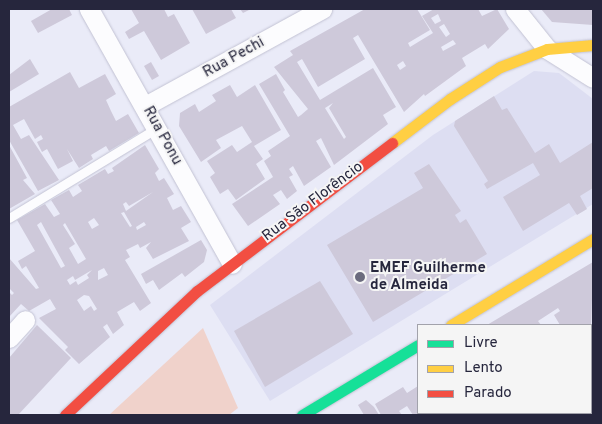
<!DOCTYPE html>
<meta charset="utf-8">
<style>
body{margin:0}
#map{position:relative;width:602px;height:424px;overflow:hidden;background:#eaebf8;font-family:Overpass,sans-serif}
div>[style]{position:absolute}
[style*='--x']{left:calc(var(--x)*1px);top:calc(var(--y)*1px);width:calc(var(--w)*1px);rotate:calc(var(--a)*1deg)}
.built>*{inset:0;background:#dddef2}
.green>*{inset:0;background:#f0d2cb}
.building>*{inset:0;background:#cec9da}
.roads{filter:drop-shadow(0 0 1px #c2c2d3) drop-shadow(0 0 1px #c2c2d3)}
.lane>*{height:9px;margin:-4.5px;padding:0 4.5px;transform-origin:4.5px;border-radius:4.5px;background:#fcfcfe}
.street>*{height:19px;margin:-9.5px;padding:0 9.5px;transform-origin:9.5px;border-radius:9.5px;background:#fcfcfe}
.fast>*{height:11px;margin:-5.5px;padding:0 5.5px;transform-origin:5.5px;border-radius:5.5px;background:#16e098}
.slow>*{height:11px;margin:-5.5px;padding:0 5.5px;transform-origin:5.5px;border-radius:5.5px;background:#ffcf43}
.jam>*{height:11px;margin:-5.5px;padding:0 5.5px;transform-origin:5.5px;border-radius:5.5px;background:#f24e42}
.dots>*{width:14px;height:14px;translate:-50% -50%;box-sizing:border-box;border:2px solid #f5f5f5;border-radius:50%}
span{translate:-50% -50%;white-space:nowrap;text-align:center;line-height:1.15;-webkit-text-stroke:4px #f5f5f5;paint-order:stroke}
.street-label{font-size:15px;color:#26263d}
.poi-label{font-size:15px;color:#26263d;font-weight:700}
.left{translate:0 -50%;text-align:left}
.frame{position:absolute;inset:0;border:10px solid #26263d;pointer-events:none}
.legend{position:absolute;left:417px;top:324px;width:175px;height:90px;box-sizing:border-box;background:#f5f5f5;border:1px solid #a2a2ab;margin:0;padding:6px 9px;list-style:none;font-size:15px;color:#26263d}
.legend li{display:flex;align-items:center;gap:10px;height:25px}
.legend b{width:25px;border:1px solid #a2a2ab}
</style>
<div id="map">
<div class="built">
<div style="clip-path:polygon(534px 71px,559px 73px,593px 99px,593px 204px,270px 401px,210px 305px,433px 135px)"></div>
</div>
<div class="green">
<div style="clip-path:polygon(203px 328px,238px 408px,229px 415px,109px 415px)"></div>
</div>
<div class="building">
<div style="clip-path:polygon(52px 9px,69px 9px,72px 15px,38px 33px,31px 21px)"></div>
<div style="clip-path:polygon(131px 9px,164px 9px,168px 17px,174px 14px,190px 43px,161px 60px,144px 31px,129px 39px,125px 32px,139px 23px)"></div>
<div style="clip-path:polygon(192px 9px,231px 9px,236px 18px,206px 34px)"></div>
<div style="clip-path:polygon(240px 9px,251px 9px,243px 13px)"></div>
<div style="clip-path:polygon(evenodd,365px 9px,417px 9px,430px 30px,408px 43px,410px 47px,433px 33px,422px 16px,434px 9px,478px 9px,482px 16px,497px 9px,509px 29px,488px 49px,485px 44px,462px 58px,466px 66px,425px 96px,424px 94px,404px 112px,358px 35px,353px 38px,365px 59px,318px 87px,302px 59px,297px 62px,320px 100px,373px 68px,396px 107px,383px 115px,388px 124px,334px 165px,321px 138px,316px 141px,331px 167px,304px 186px,293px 166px,289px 169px,293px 175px,289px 177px,297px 191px,287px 199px,281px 190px,273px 195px,280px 204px,248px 226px,232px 204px,273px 177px,264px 161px,271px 156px,268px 151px,290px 136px,259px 84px,276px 74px,285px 90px,283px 92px,298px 117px,301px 115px,308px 109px,274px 67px,293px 55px,290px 51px,365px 9px,438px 14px,441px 21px,435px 24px,431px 18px,438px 14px,365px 9px,444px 24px,450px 34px,446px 37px,439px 27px,444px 24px,365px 9px,453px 40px,456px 44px,443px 51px,441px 47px,453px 40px,365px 9px,403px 61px,406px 66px,400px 70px,397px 65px,403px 61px,365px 9px,333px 103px,329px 108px,346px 137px,344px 139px,325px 108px,333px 103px)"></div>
<div style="clip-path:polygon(541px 9px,593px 9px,593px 25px,552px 22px)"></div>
<div style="clip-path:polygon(30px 59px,39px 74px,9px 92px,9px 75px)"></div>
<div style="clip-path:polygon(151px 62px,159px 76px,152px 80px,144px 66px)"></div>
<div style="clip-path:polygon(70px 72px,79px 88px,105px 74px,116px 94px,106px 100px,111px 111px,116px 121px,128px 114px,139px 133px,109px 151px,106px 146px,91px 155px,93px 159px,79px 168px,67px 149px,73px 161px,58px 169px,47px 149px,42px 152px,37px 142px,43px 139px,41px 135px,35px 139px,24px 119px,13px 125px,21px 139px,29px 135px,59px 180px,38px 191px,9px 140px,9px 107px)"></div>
<div style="clip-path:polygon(230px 85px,237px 97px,255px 85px,281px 130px,254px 146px,263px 159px,256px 164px,265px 179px,236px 200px,228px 189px,220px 194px,210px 177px,215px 173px,207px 161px,232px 145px,237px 152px,252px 142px,242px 126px,216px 140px,221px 148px,201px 162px,179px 126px,180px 113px,195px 104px,199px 112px,216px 101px,212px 95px)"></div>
<div style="clip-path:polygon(494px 96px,502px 110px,507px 108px,535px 153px,549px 144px,560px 163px,593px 142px,593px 188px,580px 196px,587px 209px,577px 215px,569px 203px,523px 231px,503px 197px,540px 175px,533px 163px,487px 189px,484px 184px,488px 181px,454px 126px,455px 121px)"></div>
<div style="clip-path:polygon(9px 145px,27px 178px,23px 180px,35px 194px,9px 209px)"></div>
<div style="clip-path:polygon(evenodd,145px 145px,159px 169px,155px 173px,159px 181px,164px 178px,174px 194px,167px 198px,173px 210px,181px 206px,191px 222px,181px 228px,189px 241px,153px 259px,146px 248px,151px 242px,140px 248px,138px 244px,126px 250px,130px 257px,125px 260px,151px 303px,140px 311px,134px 302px,117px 312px,124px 325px,113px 334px,107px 324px,103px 327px,110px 337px,79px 364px,65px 350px,68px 347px,39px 318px,56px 309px,50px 299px,29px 311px,21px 304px,9px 317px,9px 292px,12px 295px,14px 293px,9px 288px,9px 258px,36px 289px,39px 288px,26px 266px,22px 269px,18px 261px,35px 251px,17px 220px,45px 204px,54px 217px,60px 214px,51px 200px,69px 190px,73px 197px,82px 191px,78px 185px,105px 169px,108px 174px,114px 171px,112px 168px,145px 145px,153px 192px,126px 211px,123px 204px,126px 202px,129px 206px,153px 192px,145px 145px,124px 212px,132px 226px,130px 227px,121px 213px,124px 212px,145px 145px,94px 218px,99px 225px,92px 229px,88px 222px,94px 218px,145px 145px,41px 222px,65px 266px,61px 268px,37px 225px,41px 222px,145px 145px,144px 222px,146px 225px,137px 230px,136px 227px,144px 222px,145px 145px,65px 223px,86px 259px,78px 264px,69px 248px,75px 244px,63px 225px,65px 223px,145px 145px,104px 268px,108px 275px,98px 280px,98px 271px,104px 268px,145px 145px,92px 270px,87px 275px,89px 278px,78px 285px,76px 281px,70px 285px,67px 280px,73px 276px,75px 280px,92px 270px,145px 145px,84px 295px,89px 296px,97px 309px,94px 311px,91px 306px,84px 311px,77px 300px,84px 295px)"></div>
<div style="clip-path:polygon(429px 164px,461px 211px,455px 215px,460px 223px,466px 219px,487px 254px,373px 322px,327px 245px,423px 188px,414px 173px)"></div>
<div style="clip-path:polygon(201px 240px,207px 250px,204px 262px,185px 277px,182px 273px,159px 290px,153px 280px,146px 284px,141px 274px)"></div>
<div style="clip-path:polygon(593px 262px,591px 335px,591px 325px,560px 325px,554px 315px,560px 311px,558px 308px,538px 321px,541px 325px,487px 325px)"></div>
<div style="clip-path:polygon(320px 281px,353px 334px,265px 387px,234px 331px)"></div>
<div style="clip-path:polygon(37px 325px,71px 358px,18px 415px,9px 415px,9px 358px)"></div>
<div style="clip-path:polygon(591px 345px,593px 349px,593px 415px,556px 415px,555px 413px,591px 413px)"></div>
<div style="clip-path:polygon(418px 386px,418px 413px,441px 415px,413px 415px,407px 406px,399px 411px,402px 415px,381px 415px,375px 404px,403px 387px,407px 393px)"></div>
<div style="clip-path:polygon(366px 400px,374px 407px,379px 415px,364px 415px,358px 405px)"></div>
<div style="clip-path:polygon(444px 413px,474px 413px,475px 415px,446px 415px)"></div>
<div style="clip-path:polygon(478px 413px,517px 413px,519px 415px,479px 415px)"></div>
</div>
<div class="roads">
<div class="lane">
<div style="--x:9;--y:218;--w:173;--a:-31.3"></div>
</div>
<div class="street">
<div style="--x:89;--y:9;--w:292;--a:60.7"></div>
<div style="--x:515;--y:9;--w:51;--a:51.3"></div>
<div style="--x:547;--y:49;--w:54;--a:32.2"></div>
<div style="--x:145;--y:106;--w:202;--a:-28.7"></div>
<div style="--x:9;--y:338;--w:24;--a:-48"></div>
</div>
<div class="fast">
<div style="--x:302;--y:415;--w:135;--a:-31.1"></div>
</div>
<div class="slow">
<div style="--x:392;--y:143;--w:73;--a:-37.2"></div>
<div style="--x:450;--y:99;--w:59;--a:-32.6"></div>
<div style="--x:500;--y:67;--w:50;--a:-21"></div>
<div style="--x:547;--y:49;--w:46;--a:-5"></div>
<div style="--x:451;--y:325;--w:166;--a:-31.2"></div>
</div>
<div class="jam">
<div style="--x:65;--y:415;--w:181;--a:-43.2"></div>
<div style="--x:197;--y:291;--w:245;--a:-37.2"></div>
</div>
</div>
<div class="dots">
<div style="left:360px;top:277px;background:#6b6b7e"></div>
</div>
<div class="street-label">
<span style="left:234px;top:58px;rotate:-29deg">Rua Pechi</span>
<span style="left:162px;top:136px;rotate:61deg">Rua Ponu</span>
<span style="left:313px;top:202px;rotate:-37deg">Rua São Florêncio</span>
</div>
<div class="poi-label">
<span class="left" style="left:370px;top:277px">EMEF Guilherme<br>de Almeida</span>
</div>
<div class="frame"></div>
<ul class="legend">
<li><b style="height:6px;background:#16e098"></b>Livre</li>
<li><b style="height:6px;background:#ffcf43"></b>Lento</li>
<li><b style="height:6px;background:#f24e42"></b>Parado</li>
</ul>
</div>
